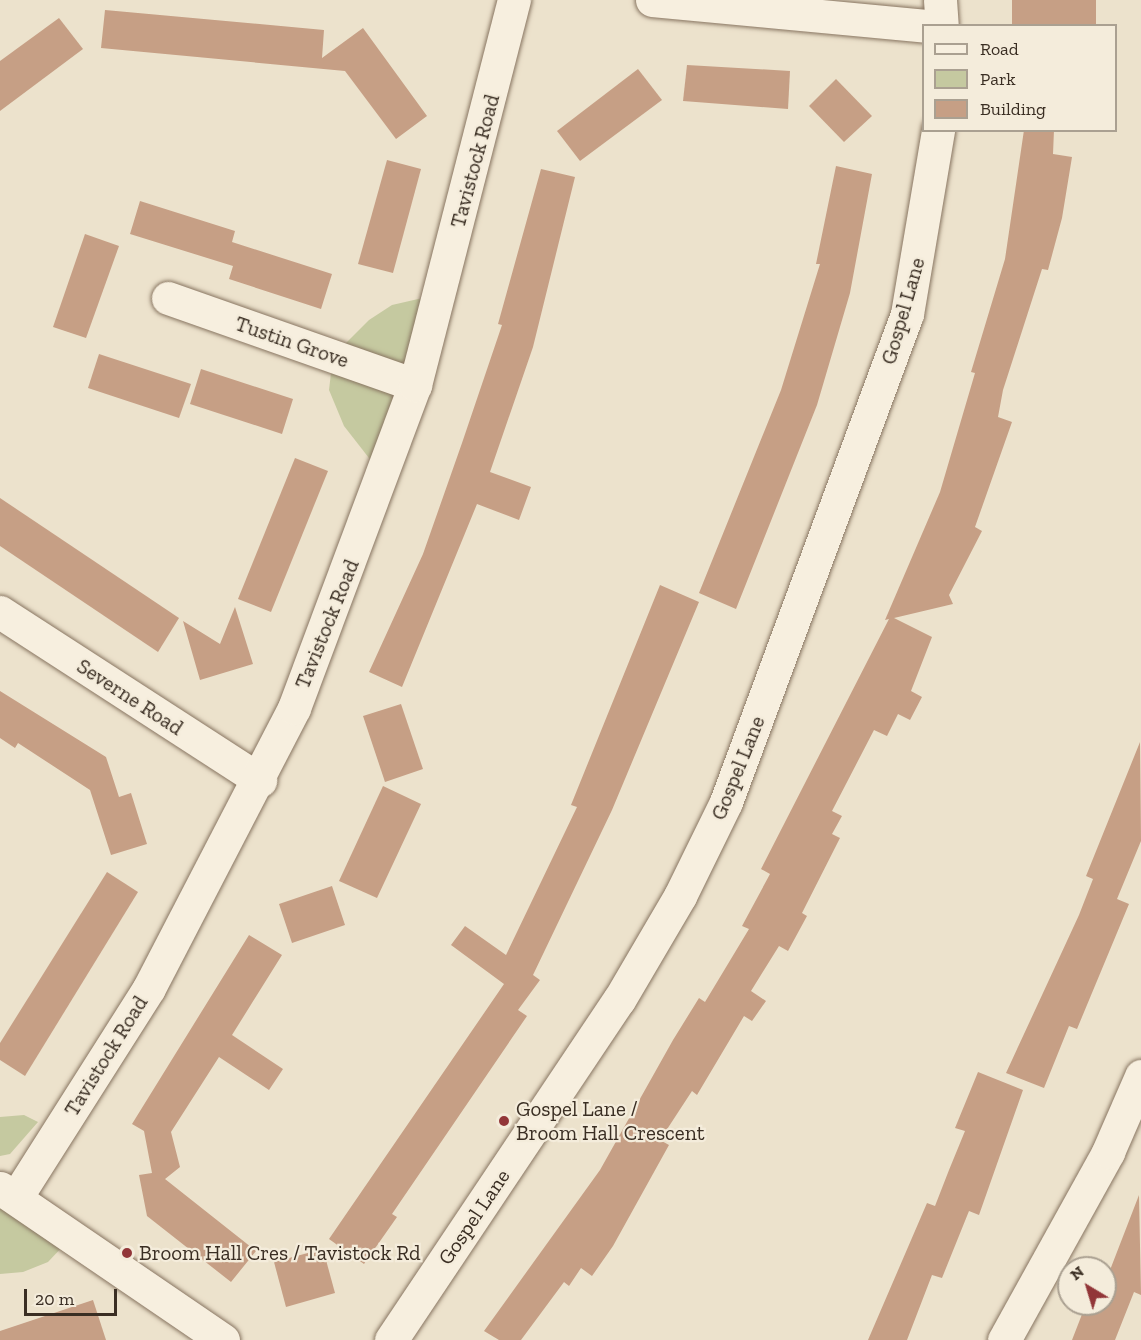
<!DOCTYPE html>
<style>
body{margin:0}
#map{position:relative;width:1141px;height:1340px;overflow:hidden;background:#ece2cc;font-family:"Zilla Slab",serif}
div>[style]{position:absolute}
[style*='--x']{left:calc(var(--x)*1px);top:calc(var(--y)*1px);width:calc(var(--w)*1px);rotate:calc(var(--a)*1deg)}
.green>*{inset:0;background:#c5c9a0}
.building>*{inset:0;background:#c69f85}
.roads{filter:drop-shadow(0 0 2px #887561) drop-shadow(0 0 2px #887561)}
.minor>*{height:33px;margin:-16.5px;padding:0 16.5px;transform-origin:16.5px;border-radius:16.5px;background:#f7efdf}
.dots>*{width:16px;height:16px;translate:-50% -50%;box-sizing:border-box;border:3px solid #f4ecdb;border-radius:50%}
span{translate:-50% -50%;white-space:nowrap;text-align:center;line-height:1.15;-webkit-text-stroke:4.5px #f4ecdb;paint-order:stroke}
.street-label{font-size:21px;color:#3a2e23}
.poi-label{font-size:21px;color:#3a2e23}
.left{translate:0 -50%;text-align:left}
.legend{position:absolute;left:922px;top:24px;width:195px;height:108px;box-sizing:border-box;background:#f4ecdb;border:2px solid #aaa091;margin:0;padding:8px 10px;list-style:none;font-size:18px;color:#3a2e23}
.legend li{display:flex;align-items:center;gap:12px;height:30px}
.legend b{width:30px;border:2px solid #aaa091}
.north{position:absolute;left:1057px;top:1256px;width:60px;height:60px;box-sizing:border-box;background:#f4ecdb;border:2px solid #aaa091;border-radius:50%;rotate:322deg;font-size:16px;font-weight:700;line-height:24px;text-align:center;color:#3a2e23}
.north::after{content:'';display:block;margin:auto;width:21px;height:27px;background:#923638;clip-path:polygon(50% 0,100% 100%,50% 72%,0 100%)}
.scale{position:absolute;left:24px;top:1289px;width:93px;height:27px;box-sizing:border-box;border:3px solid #3a2e23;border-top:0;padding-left:8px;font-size:18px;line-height:21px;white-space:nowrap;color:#3a2e23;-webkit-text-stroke:4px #f4ecdb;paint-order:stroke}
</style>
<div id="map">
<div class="green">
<div style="clip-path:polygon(440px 294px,383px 476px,344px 426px,329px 390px,333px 356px,369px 320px,392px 305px)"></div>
<div style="clip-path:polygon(24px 1115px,38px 1122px,10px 1154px,0 1156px,0 1117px)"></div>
<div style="clip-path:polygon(0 1208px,64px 1245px,48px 1262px,23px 1272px,0 1274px)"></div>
</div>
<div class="building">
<div style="clip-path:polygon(1012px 0,1096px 0,1096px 26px,1012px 26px)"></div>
<div style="clip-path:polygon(105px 10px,324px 30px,322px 58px,363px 28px,427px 116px,396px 139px,345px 71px,101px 48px)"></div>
<div style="clip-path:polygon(59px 18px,83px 49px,0 111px,0 61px)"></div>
<div style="clip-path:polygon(687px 65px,790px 71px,788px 109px,683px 101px)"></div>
<div style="clip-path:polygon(638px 69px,662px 100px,580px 161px,557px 131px)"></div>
<div style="clip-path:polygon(836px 79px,872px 116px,844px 142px,809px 106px)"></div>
<div style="clip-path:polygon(1024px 130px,1054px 130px,1053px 154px,1072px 157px,1062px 218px,1048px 270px,1042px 269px,1003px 390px,998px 417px,1012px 422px,975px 527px,982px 531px,949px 595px,953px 604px,894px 618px,932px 637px,911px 691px,922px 697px,910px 720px,898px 714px,887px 736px,874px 730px,832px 811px,842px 816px,832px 834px,840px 838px,802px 913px,807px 916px,788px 951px,779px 946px,751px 991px,766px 1001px,752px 1021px,744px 1016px,697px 1095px,692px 1091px,660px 1140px,669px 1145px,613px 1246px,592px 1276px,581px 1268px,569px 1286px,564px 1282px,521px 1340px,499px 1340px,484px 1331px,600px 1170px,673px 1040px,699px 998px,705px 1002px,749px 929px,742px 926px,770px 874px,761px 869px,889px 619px,885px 620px,940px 492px,975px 373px,971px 372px,1005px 259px)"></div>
<div style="clip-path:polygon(387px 160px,421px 169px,393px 273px,358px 264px)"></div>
<div style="clip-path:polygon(836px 166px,872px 174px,850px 293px,817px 405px,736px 609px,699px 593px,781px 390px,820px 264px,816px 264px)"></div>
<div style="clip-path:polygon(541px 169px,575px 177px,533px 347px,490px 472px,531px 487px,519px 520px,477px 504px,402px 687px,369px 672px,423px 554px,462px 443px,502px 325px,498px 324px)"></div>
<div style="clip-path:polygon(140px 201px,235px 231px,232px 242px,332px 274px,321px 309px,229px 279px,233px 266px,130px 234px)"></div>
<div style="clip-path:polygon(85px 234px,119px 246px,86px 338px,53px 327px)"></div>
<div style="clip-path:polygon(99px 354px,191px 384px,179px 418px,88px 388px)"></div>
<div style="clip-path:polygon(201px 369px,293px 399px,282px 434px,190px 404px)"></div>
<div style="clip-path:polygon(295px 458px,328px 471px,271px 612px,238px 599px)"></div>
<div style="clip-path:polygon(0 498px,179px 618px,158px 652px,0 546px)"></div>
<div style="clip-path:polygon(660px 585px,699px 602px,612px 810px,533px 975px,540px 980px,518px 1010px,527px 1016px,392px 1214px,397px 1217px,364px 1264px,329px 1239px,504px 984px,451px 945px,465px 926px,506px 955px,577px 807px,571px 805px)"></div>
<div style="clip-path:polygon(235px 607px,253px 664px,200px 680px,183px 621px,220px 644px)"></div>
<div style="clip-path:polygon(0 691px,106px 757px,119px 797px,131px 793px,147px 844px,111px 855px,90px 790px,18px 743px,15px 748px,0 738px)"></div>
<div style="clip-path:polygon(401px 704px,423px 769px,385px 782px,363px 716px)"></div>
<div style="clip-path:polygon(1140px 742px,1141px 841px,1117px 899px,1129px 904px,1077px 1029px,1069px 1026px,1044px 1088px,1006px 1073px,1079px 915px,1093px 879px,1086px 876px)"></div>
<div style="clip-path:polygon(383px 786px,421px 804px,377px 898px,339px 881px)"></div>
<div style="clip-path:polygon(107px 872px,138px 892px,25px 1076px,0 1060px,0 1043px)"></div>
<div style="clip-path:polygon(332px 886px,345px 925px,292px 943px,279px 904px)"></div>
<div style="clip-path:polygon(249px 935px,282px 955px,232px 1035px,283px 1069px,269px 1090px,219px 1057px,171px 1132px,180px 1167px,165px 1179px,256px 1251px,231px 1282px,147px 1216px,139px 1175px,152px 1173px,144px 1131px,132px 1124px)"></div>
<div style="clip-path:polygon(978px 1072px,1023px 1090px,979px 1215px,969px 1211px,942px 1278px,932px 1275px,907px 1340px,868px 1340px,927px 1203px,935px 1206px,949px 1170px,965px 1131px,955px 1128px)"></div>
<div style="clip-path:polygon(1139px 1195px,1141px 1295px,1134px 1292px,1115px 1340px,1072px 1340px,1086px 1304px,1105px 1304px,1105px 1283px)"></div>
<div style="clip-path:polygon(323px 1249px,335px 1293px,286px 1307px,274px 1262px)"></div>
<div style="clip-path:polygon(93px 1300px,106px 1340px,0 1340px,0 1331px)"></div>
</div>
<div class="roads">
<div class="minor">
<div style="--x:652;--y:0;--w:278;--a:5.4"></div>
<div style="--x:940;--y:0;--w:26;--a:86"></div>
<div style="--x:168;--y:298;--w:262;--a:19.4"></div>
<div style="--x:0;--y:612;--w:310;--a:32.9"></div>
<div style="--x:0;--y:1188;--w:270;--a:34.3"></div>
<div style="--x:17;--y:1196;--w:246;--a:-57.6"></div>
<div style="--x:149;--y:988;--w:315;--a:-62.6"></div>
<div style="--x:294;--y:708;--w:345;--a:-69.5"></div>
<div style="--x:415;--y:385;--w:398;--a:-75.6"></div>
<div style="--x:391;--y:1340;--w:409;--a:-56.2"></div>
<div style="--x:619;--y:1000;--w:121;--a:-59.6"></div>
<div style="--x:680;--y:896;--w:105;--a:-63.9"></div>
<div style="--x:726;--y:802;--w:520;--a:-69.65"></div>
<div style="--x:907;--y:314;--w:187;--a:-80.4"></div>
<div style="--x:1004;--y:1340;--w:215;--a:-61"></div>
<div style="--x:1108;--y:1152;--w:83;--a:-66.5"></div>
</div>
</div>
<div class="dots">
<div style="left:504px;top:1121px;background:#923638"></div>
<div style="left:127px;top:1253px;background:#923638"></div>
</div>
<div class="street-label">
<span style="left:475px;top:161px;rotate:-75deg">Tavistock Road</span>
<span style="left:903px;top:311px;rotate:-74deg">Gospel Lane</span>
<span style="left:292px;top:342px;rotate:19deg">Tustin Grove</span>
<span style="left:327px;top:624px;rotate:-68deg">Tavistock Road</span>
<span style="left:130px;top:697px;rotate:33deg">Severne Road</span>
<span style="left:738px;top:768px;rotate:-68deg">Gospel Lane</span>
<span style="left:106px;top:1056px;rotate:-58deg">Tavistock Road</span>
<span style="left:474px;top:1217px;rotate:-56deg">Gospel Lane</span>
</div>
<div class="poi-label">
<span class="left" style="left:516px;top:1121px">Gospel Lane /<br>Broom Hall Crescent</span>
<span class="left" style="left:139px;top:1253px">Broom Hall Cres / Tavistock Rd</span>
</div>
<ul class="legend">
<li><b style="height:8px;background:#f7efdf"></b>Road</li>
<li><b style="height:16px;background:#c5c9a0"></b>Park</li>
<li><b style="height:16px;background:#c69f85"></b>Building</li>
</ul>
<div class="north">N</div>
<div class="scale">20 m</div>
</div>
